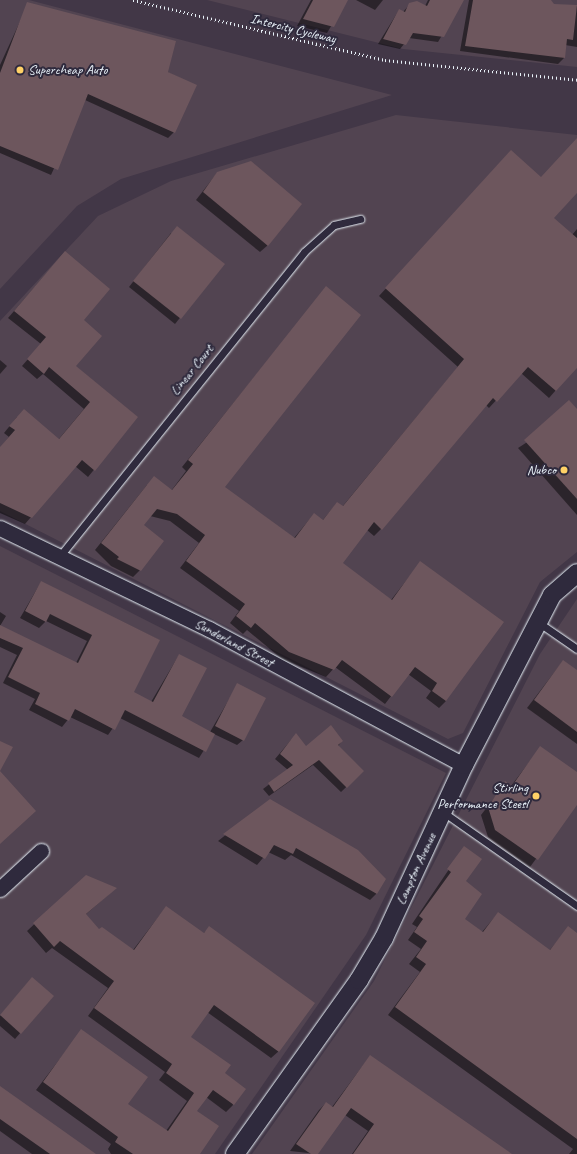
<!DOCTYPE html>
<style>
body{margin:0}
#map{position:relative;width:577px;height:1154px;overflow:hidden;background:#423747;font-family:Caveat,sans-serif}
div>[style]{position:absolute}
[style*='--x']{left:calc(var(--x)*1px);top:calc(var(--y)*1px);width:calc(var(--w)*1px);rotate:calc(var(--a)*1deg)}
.built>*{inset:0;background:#524451}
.shadow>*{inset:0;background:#0007}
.building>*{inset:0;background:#6d565d}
.path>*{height:2.5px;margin-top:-1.25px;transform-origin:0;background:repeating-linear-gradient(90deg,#e8f1f8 0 1px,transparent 0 4px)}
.roads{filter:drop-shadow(0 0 1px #e8f1f8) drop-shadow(0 0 1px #e8f1f8)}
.service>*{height:7px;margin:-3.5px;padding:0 3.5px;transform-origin:3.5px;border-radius:3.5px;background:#2f2a3d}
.minor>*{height:15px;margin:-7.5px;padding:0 7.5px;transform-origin:7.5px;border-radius:7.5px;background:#2f2a3d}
.tertiary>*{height:18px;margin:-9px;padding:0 9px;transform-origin:9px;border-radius:9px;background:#2f2a3d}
.dots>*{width:11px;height:11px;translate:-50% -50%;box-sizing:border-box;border:2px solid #2f2a3d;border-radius:50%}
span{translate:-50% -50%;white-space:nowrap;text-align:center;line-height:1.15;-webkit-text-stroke:4px #2f2a3d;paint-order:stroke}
.street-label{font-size:14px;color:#e8f1f8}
.poi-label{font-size:14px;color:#e8f1f8}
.left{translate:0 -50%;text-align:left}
.right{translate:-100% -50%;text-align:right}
</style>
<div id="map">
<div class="built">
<div style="clip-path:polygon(0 0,29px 0,392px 95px,121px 179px,77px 206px,0 289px)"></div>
<div style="clip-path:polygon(207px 0,577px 0,577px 67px,403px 49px)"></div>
<div style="clip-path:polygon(396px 115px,577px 135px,577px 552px,540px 582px,463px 733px,448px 739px,0 511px,0 321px,98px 216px,171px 181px)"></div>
<div style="clip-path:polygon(0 546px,446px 773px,366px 935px,215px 1154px,0 1154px)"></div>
<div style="clip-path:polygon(577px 599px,577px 1154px,252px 1154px,374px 981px,540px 654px)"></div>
</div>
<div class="shadow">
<div style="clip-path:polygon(311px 0,347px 0,327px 33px,297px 26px)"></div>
<div style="clip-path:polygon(356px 0,383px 0,375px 10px)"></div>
<div style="clip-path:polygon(428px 0,463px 0,438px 42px,409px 38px,400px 49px,378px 44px,399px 10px,403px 12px,410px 4px,425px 6px)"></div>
<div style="clip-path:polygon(469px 0,549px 0,553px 5px,577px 6px,577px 47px,565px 45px,564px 58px,558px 64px,460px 51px)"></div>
<div style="clip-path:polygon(28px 4px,196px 86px,174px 132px,168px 138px,85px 100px,51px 175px,0 153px,0 65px)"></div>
<div style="clip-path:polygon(577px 142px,577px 192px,553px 218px,572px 235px,577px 229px,577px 366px,549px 398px,521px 373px,489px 408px,486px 405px,381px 529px,374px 536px,367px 530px,341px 563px,391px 600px,420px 563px,446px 701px,439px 708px,426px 698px,431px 691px,408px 674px,385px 704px,335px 667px,326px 677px,282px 659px,247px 630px,243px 634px,230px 623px,239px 611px,180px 568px,199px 543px,170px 521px,150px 516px,143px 525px,140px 570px,133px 577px,111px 566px,95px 550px,147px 485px,171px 491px,186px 471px,182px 467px,326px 288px,223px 487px,294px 538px,314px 514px,322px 521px,337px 503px,342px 507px,458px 367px,379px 296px,511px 151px,541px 179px)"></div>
<div style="clip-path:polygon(217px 173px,268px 245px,260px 252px,196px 200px)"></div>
<div style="clip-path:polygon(171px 233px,223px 264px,175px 324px,129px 287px)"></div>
<div style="clip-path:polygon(59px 259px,83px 320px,75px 366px,137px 417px,88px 477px,75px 466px,25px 524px,0 513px,0 448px,9px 437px,4px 433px,17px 417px,58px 440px,84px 409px,43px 374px,37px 379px,22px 366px,41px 344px,8px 318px)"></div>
<div style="clip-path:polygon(0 360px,7px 366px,0 374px)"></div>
<div style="clip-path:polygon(577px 410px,577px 515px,518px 448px)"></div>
<div style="clip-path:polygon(41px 582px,159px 640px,132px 693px,151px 702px,179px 655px,180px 717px,210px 732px,238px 684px,243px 740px,237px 745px,214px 734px,199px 758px,120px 718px,108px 735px,70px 717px,62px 727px,29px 710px,35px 699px,3px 683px,17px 655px,0 647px,0 612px,6px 616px,0 626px,76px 663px,87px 641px,46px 621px,39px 628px,20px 618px)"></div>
<div style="clip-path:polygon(563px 661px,577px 671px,577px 744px,527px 708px)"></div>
<div style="clip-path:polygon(291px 740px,305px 747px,342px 741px,338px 746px,363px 771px,341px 792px,313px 765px,269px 796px,263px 789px,288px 770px,275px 759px)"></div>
<div style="clip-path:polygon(540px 748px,577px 773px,577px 803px,530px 867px,488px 837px,481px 815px,506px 783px,511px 786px)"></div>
<div style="clip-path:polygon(270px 800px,377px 893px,370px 900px,291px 855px,285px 860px,268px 852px,257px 865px,218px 841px)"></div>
<div style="clip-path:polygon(464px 847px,463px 919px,482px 932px,498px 913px,549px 951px,568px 928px,577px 934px,577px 1154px,569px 1154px,573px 1149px,388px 1015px,420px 972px,409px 964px,421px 949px,408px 940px,417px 927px,412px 924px)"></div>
<div style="clip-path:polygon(86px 876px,108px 895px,85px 915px,98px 930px,133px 950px,166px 907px,203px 934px,209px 928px,279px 1051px,271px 1058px,207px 1012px,190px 1037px,223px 1073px,233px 1105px,226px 1112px,206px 1097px,195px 1112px,198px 1154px,111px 1154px,108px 1149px,111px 1144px,36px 1090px,82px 1030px,126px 1104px,166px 1131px,187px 1101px,159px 1080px,165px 1072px,88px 1016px,108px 988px,52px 948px,46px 953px,27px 931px)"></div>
<div style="clip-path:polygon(27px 984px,52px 996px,15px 1039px,0 1026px,0 1016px)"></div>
<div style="clip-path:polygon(370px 1056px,510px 1154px,352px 1154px,368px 1131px,345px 1115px,317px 1154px,290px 1151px,319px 1110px,326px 1103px,332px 1107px)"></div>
<div style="clip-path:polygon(0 1087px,82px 1154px,32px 1154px,0 1131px)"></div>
</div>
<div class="building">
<div style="clip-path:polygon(313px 0,348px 0,334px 27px,303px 19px)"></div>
<div style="clip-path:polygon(430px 0,464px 0,444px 37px,413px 33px,406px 45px,383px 39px,399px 9px,405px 12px,409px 3px,417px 1px,427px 6px)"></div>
<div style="clip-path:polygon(473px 0,551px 0,554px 4px,577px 5px,573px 40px,567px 39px,565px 58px,465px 46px)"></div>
<div style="clip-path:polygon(27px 2px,176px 41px,168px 72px,197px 85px,175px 133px,88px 94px,58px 170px,0 146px,0 73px)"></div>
<div style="clip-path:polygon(577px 138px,577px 193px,554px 218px,577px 238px,577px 368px,556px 391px,528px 367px,497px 402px,493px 398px,382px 530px,374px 522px,343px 563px,392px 600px,420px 561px,504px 622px,446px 701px,432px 691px,437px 683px,415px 667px,392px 697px,342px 660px,334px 670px,289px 652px,255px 623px,251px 628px,236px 616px,245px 604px,186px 561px,205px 535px,177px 514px,157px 509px,144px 525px,164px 541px,141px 571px,117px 559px,119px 557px,101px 543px,154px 476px,172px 490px,193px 464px,188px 460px,326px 286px,361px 315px,225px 487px,295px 538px,314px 513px,323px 520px,337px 502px,343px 506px,464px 359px,385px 288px,511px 150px,541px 177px)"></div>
<div style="clip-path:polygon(251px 161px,302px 204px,268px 246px,203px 192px,217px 172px)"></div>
<div style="clip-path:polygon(177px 226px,225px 264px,181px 319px,133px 281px)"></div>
<div style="clip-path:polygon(65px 251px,110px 289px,84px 320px,102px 336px,76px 366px,138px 417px,95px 471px,82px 460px,32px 518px,0 503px,0 447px,15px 430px,9px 426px,24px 409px,59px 439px,90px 402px,49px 367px,44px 374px,27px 359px,46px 337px,14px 311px)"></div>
<div style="clip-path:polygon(569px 400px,577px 409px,577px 499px,524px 440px)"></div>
<div style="clip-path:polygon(41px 581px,160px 640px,134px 692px,153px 702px,179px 654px,207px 668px,182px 716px,215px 734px,206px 752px,125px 710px,115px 730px,75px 709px,69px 721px,35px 704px,40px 693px,8px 677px,23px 648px,0 638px,0 625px,78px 663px,92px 635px,50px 614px,46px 622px,25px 611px)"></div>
<div style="clip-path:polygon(563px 660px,577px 670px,577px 732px,534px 700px)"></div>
<div style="clip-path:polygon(237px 683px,266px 698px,244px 741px,215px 726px)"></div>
<div style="clip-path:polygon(331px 725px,343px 741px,338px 745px,364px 771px,347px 788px,319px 760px,274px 792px,268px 783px,293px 765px,280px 754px,296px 733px,306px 746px)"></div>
<div style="clip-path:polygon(0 741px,13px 747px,0 771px,36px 811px,0 844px)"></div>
<div style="clip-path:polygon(540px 746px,577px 772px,577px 805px,538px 860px,495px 830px,488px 807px,505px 781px,512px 786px)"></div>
<div style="clip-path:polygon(270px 799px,358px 850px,386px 879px,377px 894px,296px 848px,293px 854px,274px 845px,265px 859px,223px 834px)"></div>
<div style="clip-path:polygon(464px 846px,482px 859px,466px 881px,482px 894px,465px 919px,483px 932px,498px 912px,550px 950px,568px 926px,577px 933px,577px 1139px,395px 1007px,426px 964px,416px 957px,427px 941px,414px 932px,423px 919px,419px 916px,451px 872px,447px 869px)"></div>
<div style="clip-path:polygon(86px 875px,117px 888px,86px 914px,99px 929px,102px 927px,134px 950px,166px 906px,204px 933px,209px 926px,315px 1003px,279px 1052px,214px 1005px,191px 1037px,231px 1065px,225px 1073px,246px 1089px,234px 1105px,213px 1090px,197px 1111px,219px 1126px,200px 1154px,133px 1154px,115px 1142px,118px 1137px,43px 1082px,81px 1029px,148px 1077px,128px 1104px,168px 1131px,194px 1093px,166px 1073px,172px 1064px,94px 1008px,114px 981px,60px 941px,54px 947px,33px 923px)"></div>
<div style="clip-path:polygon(32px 977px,54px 996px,21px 1034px,0 1015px)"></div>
<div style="clip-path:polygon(370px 1055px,512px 1154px,353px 1154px,374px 1124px,351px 1108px,318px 1154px,311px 1154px,296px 1144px,326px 1102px,333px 1107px)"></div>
<div style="clip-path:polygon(0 1086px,96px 1154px,50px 1154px,0 1119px)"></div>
</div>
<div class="path">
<div style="--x:133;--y:0;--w:259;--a:13.4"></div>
<div style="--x:385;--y:60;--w:193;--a:5.9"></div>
</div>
<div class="roads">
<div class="service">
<div style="--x:59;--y:557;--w:391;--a:-51.2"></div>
<div style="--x:304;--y:252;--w:40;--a:-42"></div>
<div style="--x:334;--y:225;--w:27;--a:-13"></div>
<div style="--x:538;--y:622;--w:47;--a:34.7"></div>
<div style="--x:443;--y:812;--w:164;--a:35"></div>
</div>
<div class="minor">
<div style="--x:0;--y:528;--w:232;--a:25.8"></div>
<div style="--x:209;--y:629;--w:289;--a:28.1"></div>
<div style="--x:0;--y:889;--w:56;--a:-42.8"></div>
</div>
<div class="tertiary">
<div style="--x:235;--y:1154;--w:214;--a:-54.5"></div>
<div style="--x:359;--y:980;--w:49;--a:-59.2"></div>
<div style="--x:384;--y:938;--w:191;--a:-65.2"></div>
<div style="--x:464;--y:765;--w:191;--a:-62.6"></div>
<div style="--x:552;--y:595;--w:33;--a:-41"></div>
</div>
</div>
<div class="dots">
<div style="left:20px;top:70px;background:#ffd166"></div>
<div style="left:564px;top:470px;background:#ffd166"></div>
<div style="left:536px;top:796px;background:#ffd166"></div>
</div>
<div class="street-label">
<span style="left:293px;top:29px;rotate:14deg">Intercity Cycleway</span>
<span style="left:192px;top:370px;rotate:-51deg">Linear Court</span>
<span style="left:234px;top:643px;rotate:28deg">Sunderland Street</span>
<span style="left:416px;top:869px;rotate:-65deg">Lampton Avenue</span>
</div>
<div class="poi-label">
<span class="left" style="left:28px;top:70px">Supercheap Auto</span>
<span class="right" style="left:556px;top:470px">Nubco</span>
<span class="right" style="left:528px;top:796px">Stirling<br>Performance Steesl</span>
</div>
</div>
